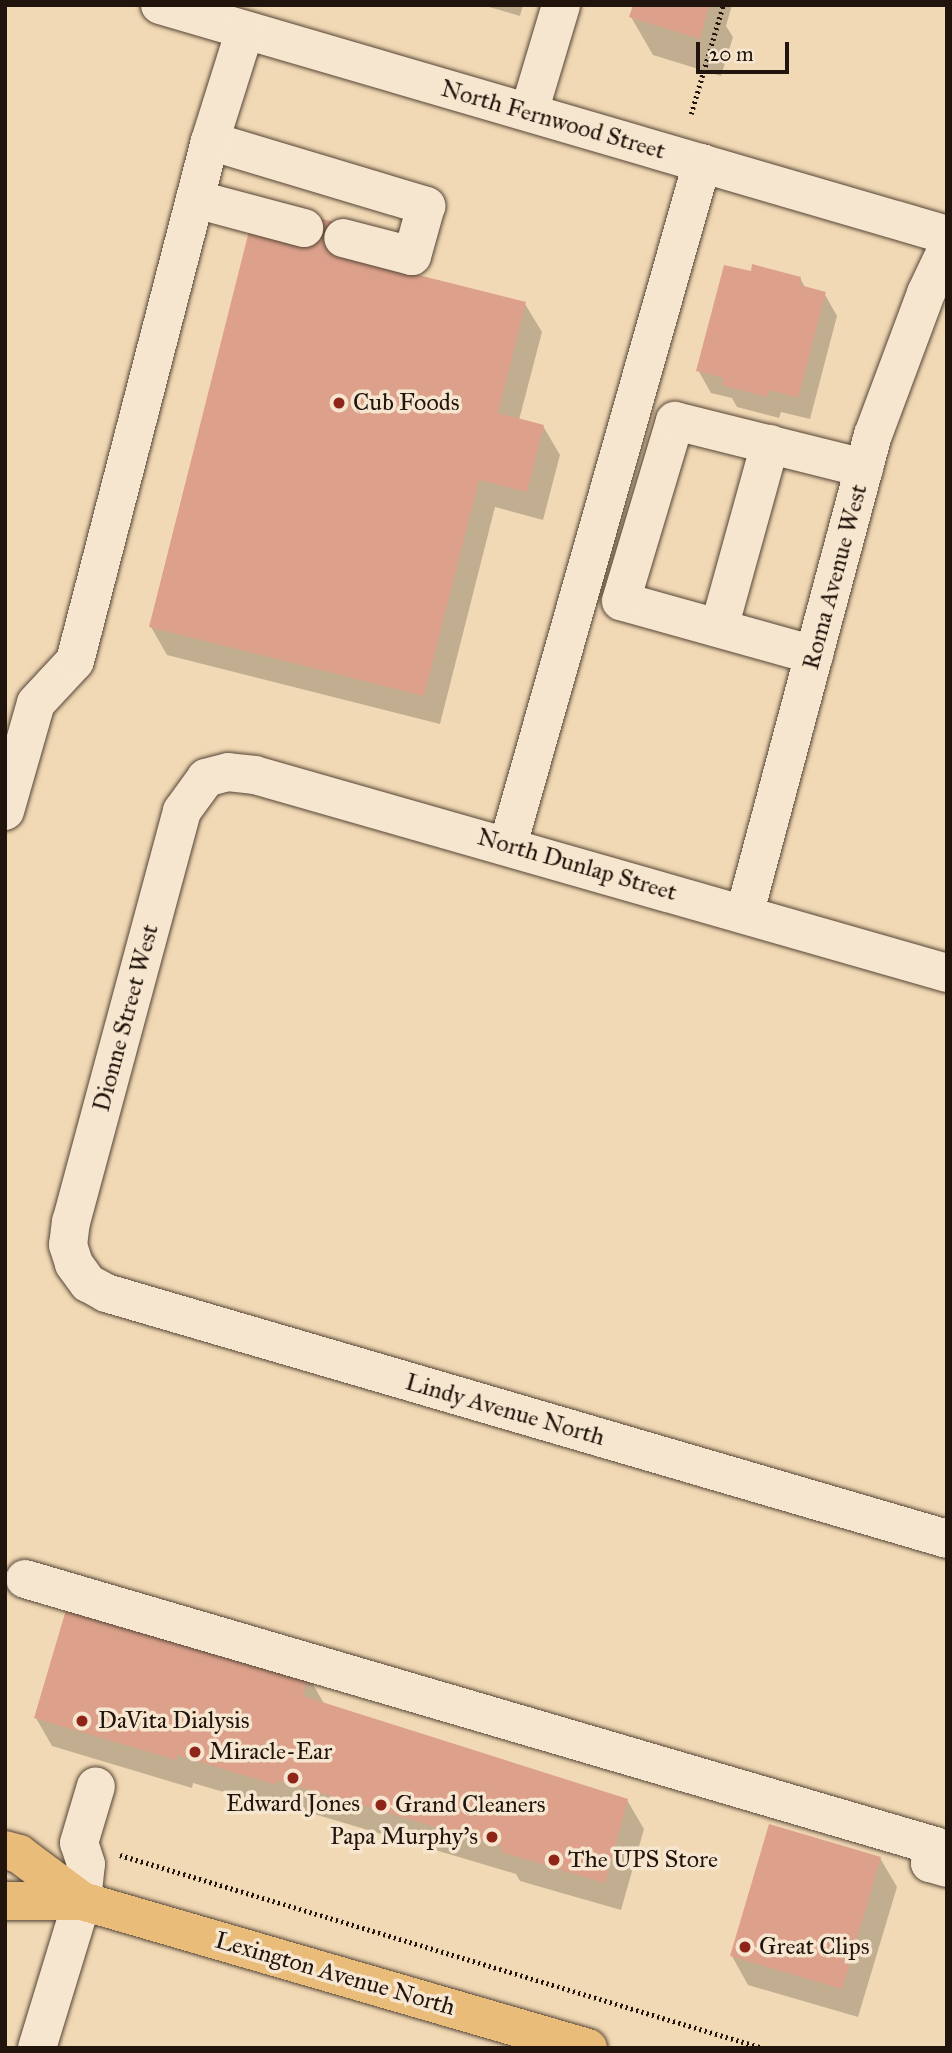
<!DOCTYPE html>
<style>
body{margin:0}
#map{position:relative;width:952px;height:2053px;overflow:hidden;background:#f2d9b5;font-family:"IM FELL Great Primer",serif}
div>[style]{position:absolute}
[style*='--x']{left:calc(var(--x)*1px);top:calc(var(--y)*1px);width:calc(var(--w)*1px);rotate:calc(var(--a)*1deg)}
.shadow>*{inset:0;background:#0003}
.building>*{inset:0;background:#dda18b}
.path>*{height:4.5px;margin-top:-2.25px;transform-origin:0;background:repeating-linear-gradient(90deg,#20140c 0 2px,transparent 0 5.5px)}
.roads{filter:drop-shadow(0 0 2px #544536) drop-shadow(0 0 2px #544536)}
.minor>*{height:38px;margin:-19px;padding:0 19px;transform-origin:19px;border-radius:19px;background:#f7e6cf}
.major>*{height:38px;margin:-19px;padding:0 19px;transform-origin:19px;border-radius:19px;background:#e9bc7a}
.dots>*{width:19px;height:19px;translate:-50% -50%;box-sizing:border-box;border:4px solid #f7e6cf;border-radius:50%}
span{translate:-50% -50%;white-space:nowrap;text-align:center;line-height:1.15;-webkit-text-stroke:7px #f7e6cf;paint-order:stroke}
.street-label{font-size:24px;color:#20140c}
.poi-label{font-size:24px;color:#20140c}
.left{translate:0 -50%;text-align:left}
.right{translate:-100% -50%;text-align:right}
.frame{position:absolute;inset:0;border:7px solid #20140c;pointer-events:none}
.scale{position:absolute;left:696px;top:42px;width:93px;height:32px;box-sizing:border-box;border:4px solid #20140c;border-top:0;padding-left:9px;font-size:21px;line-height:24px;white-space:nowrap;color:#20140c;-webkit-text-stroke:5px #f7e6cf;paint-order:stroke}
</style>
<div id="map">
<div class="shadow">
<div style="clip-path:polygon(482px 5px,523px 5px,520px 16px)"></div>
<div style="clip-path:polygon(635px 5px,732px 5px,726px 26px,733px 37px,721px 76px,653px 55px,631px 17px)"></div>
<div style="clip-path:polygon(360px 262px,525px 304px,542px 332px,519px 420px,543px 426px,560px 455px,543px 520px,495px 507px,440px 724px,167px 655px,151px 627px)"></div>
<div style="clip-path:polygon(752px 274px,800px 278px,806px 289px,824px 293px,837px 316px,810px 419px,781px 412px,779px 418px,737px 407px,732px 398px,711px 393px,698px 370px)"></div>
<div style="clip-path:polygon(308px 1676px,325px 1705px,627px 1800px,644px 1829px,621px 1910px,520px 1881px,516px 1874px,294px 1808px,292px 1812px,193px 1783px,192px 1788px,52px 1746px,36px 1718px)"></div>
<div style="clip-path:polygon(880px 1858px,897px 1887px,858px 2017px,748px 1985px,732px 1956px)"></div>
</div>
<div class="building">
<div style="clip-path:polygon(633px 5px,709px 5px,700px 39px,629px 17px)"></div>
<div style="clip-path:polygon(307px 215px,346px 225px,339px 255px,526px 302px,498px 413px,544px 425px,527px 492px,479px 480px,424px 696px,149px 627px,249px 231px)"></div>
<div style="clip-path:polygon(752px 264px,801px 277px,800px 285px,826px 292px,798px 398px,769px 390px,767px 397px,722px 385px,724px 378px,696px 371px,724px 265px,751px 271px)"></div>
<div style="clip-path:polygon(68px 1603px,309px 1674px,303px 1696px,628px 1799px,605px 1883px,501px 1852px,503px 1847px,277px 1780px,276px 1785px,177px 1755px,176px 1760px,34px 1718px)"></div>
<div style="clip-path:polygon(769px 1824px,881px 1857px,842px 1989px,730px 1956px)"></div>
</div>
<div class="path">
<div style="--x:691;--y:114;--w:114;--a:-73.6"></div>
<div style="--x:120;--y:1855;--w:671;--a:16.71"></div>
</div>
<div class="roads">
<div class="minor">
<div style="--x:160;--y:5;--w:820;--a:16.29"></div>
<div style="--x:529;--y:112;--w:112;--a:-73.3"></div>
<div style="--x:210;--y:141;--w:226;--a:16.7"></div>
<div style="--x:426;--y:206;--w:52;--a:105.6"></div>
<div style="--x:412;--y:256;--w:71;--a:-165.4"></div>
<div style="--x:195;--y:199;--w:113;--a:14.9"></div>
<div style="--x:719;--y:628;--w:191;--a:-74.5"></div>
<div style="--x:814;--y:655;--w:200;--a:-164.4"></div>
<div style="--x:621;--y:601;--w:188;--a:-73.3"></div>
<div style="--x:675;--y:421;--w:195;--a:14"></div>
<div style="--x:5;--y:811;--w:112;--a:-74"></div>
<div style="--x:36;--y:703;--w:57;--a:-47.1"></div>
<div style="--x:75;--y:661;--w:537;--a:-75.45"></div>
<div style="--x:210;--y:141;--w:116;--a:-72.5"></div>
<div style="--x:508;--y:845;--w:709;--a:-74.12"></div>
<div style="--x:745;--y:912;--w:494;--a:-75"></div>
<div style="--x:873;--y:435;--w:152;--a:-69.5"></div>
<div style="--x:926;--y:293;--w:49;--a:-64.5"></div>
<div style="--x:947;--y:973;--w:720;--a:-164.03"></div>
<div style="--x:255;--y:775;--w:27;--a:-174"></div>
<div style="--x:228;--y:772;--w:23;--a:165"></div>
<div style="--x:206;--y:778;--w:41;--a:126"></div>
<div style="--x:182;--y:811;--w:425;--a:105.1"></div>
<div style="--x:71;--y:1221;--w:24;--a:97"></div>
<div style="--x:68;--y:1245;--w:20;--a:72"></div>
<div style="--x:74;--y:1264;--w:24;--a:54"></div>
<div style="--x:88;--y:1283;--w:21;--a:29"></div>
<div style="--x:106;--y:1293;--w:876;--a:16.3"></div>
<div style="--x:25;--y:1579;--w:948;--a:16.35"></div>
<div style="--x:935;--y:1846;--w:18;--a:106"></div>
<div style="--x:930;--y:1863;--w:18;--a:16"></div>
<div style="--x:37;--y:2048;--w:154;--a:-73"></div>
<div style="--x:82;--y:1901;--w:37;--a:-84"></div>
<div style="--x:86;--y:1864;--w:22;--a:-108"></div>
<div style="--x:79;--y:1843;--w:59;--a:-73.4"></div>
</div>
<div class="major">
<div style="--x:5;--y:1850;--w:15;--a:16"></div>
<div style="--x:19;--y:1854;--w:79;--a:36.7"></div>
<div style="--x:5;--y:1901;--w:77;--a:0"></div>
<div style="--x:82;--y:1901;--w:527;--a:16.2"></div>
</div>
</div>
<div class="dots">
<div style="left:339px;top:403px;background:#8f2418"></div>
<div style="left:82px;top:1721px;background:#8f2418"></div>
<div style="left:195px;top:1752px;background:#8f2418"></div>
<div style="left:293px;top:1778px;background:#8f2418"></div>
<div style="left:381px;top:1805px;background:#8f2418"></div>
<div style="left:492px;top:1837px;background:#8f2418"></div>
<div style="left:554px;top:1860px;background:#8f2418"></div>
<div style="left:745px;top:1947px;background:#8f2418"></div>
</div>
<div class="street-label">
<span style="left:553px;top:120px;rotate:16deg">North Fernwood Street</span>
<span style="left:835px;top:577px;rotate:-75deg">Roma Avenue West</span>
<span style="left:577px;top:865px;rotate:16deg">North Dunlap Street</span>
<span style="left:126px;top:1018px;rotate:-75deg">Dionne Street West</span>
<span style="left:505px;top:1410px;rotate:16deg">Lindy Avenue North</span>
<span style="left:335px;top:1974px;rotate:16deg">Lexington Avenue North</span>
</div>
<div class="poi-label">
<span class="left" style="left:353px;top:403px">Cub Foods</span>
<span class="left" style="left:98px;top:1721px">DaVita Dialysis</span>
<span class="left" style="left:209px;top:1752px">Miracle-Ear</span>
<span style="left:293px;top:1804px">Edward Jones</span>
<span class="left" style="left:395px;top:1805px">Grand Cleaners</span>
<span class="right" style="left:478px;top:1837px">Papa Murphy's</span>
<span class="left" style="left:568px;top:1860px">The UPS Store</span>
<span class="left" style="left:759px;top:1947px">Great Clips</span>
</div>
<div class="frame"></div>
<div class="scale">20 m</div>
</div>
